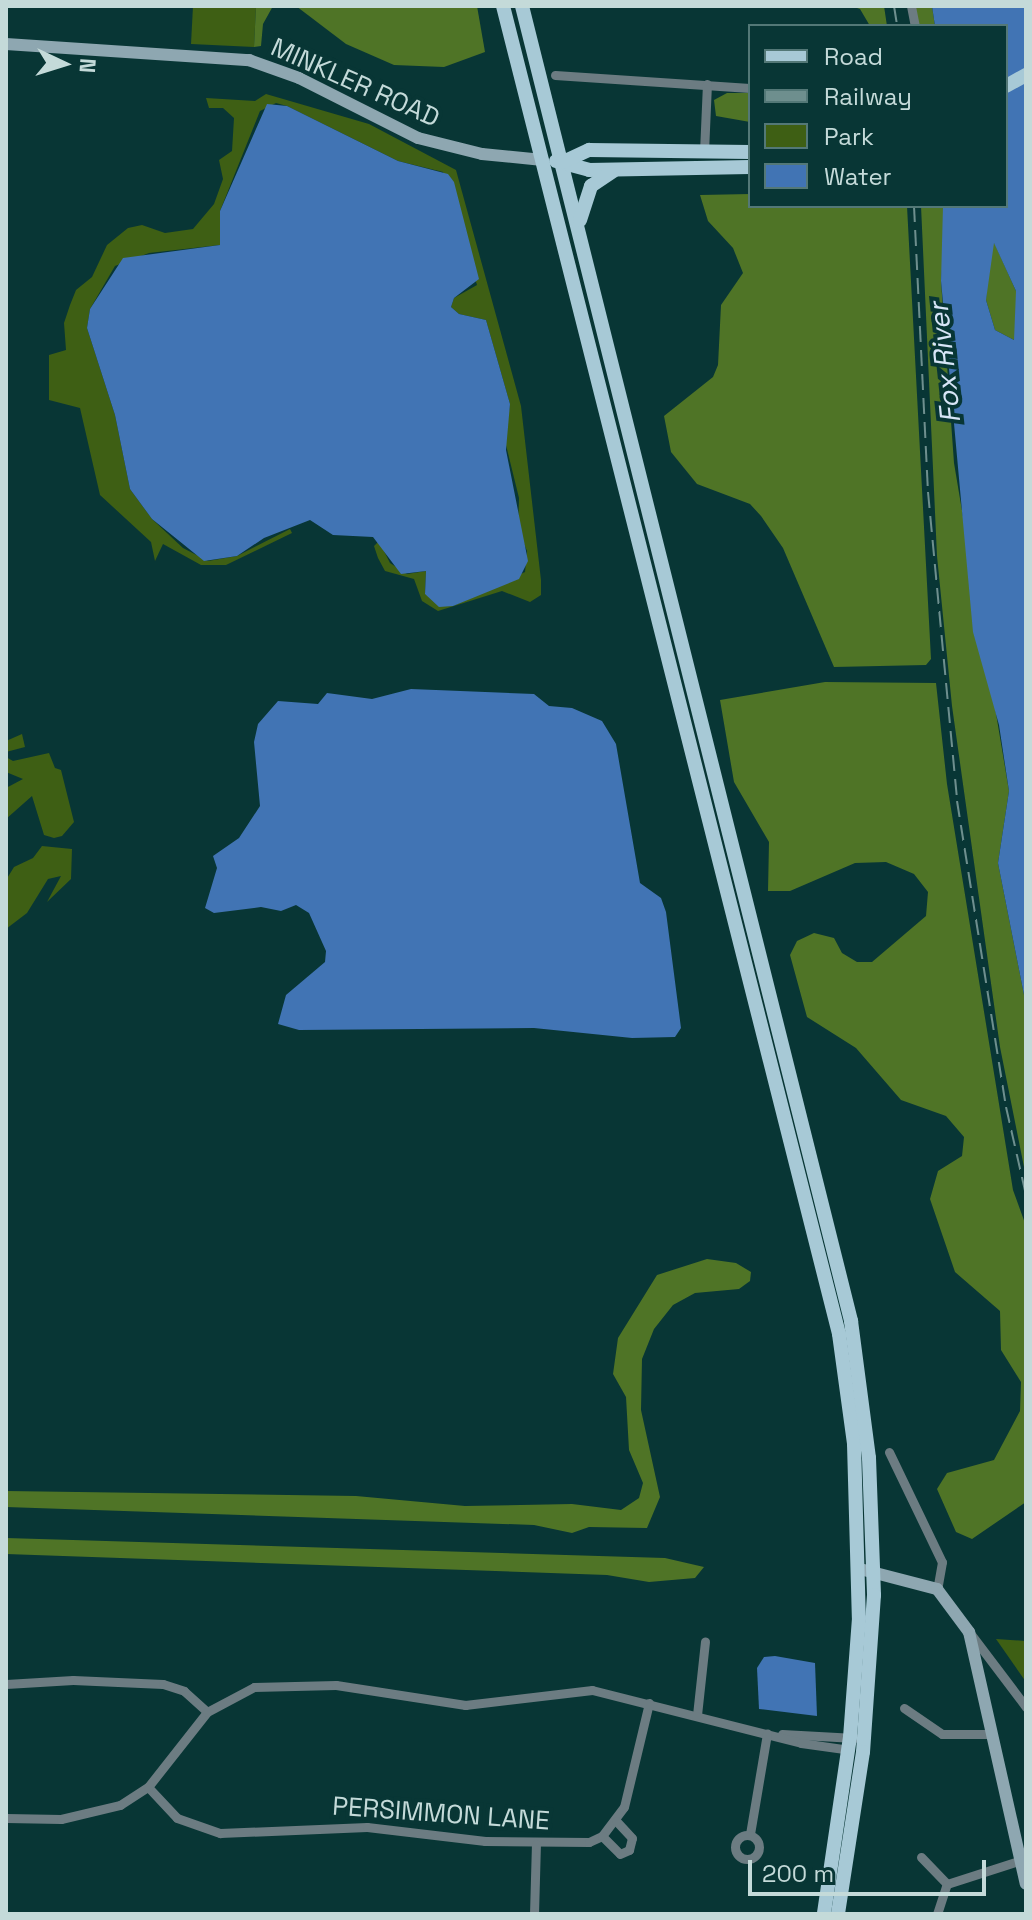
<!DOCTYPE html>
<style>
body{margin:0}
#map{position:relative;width:1032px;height:1920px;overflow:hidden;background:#083635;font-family:"Space Grotesk",sans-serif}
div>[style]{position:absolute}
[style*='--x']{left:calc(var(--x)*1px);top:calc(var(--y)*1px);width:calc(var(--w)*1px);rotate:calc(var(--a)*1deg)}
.green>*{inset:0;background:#3e5f14}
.forest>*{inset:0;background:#4f7426}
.water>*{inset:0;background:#4174b4}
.street>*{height:9px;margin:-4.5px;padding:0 4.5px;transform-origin:4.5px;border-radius:4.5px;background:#6c7c82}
.street>.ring{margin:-4.5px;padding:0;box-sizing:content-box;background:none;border:9px solid #6c7c82;border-radius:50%}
.secondary>*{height:12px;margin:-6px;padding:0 6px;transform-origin:6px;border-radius:6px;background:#8ea7b1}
.primary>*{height:14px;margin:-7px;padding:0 7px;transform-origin:7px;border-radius:7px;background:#a7c9d6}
.rail>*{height:2px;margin-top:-1px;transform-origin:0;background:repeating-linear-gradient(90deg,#6e8f8e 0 16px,transparent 0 24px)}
span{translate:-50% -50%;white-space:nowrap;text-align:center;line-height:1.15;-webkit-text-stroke:8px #083635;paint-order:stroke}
.street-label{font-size:26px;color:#c4dad9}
.water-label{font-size:28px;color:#d7e5f7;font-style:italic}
.frame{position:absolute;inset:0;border:8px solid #c4dad9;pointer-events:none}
.legend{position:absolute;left:748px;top:24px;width:260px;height:184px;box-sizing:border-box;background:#083635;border:2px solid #537877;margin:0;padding:10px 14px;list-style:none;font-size:24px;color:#c4dad9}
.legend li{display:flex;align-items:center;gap:16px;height:40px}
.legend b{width:40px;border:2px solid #537877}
.north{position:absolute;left:24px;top:24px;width:80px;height:80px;-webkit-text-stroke:6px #083635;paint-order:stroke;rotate:94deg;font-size:22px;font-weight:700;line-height:32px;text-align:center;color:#c4dad9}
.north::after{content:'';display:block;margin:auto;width:28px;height:36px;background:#c4dad9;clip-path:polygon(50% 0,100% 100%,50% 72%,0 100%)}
.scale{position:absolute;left:748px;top:1860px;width:238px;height:36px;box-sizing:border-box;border:4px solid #c4dad9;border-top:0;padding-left:10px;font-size:24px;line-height:28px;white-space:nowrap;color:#c4dad9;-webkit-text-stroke:6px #083635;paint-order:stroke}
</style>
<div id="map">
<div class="green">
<div style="clip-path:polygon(193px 6px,256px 6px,254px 47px,191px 44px)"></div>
<div style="clip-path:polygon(266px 94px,369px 124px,456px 170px,521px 406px,541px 580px,541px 595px,530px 602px,502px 591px,438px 611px,422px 601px,414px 579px,385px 571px,378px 558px,374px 546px,379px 541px,390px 563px,407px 574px,426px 571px,425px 594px,453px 606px,525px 572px,527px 551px,518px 529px,519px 498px,505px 441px,510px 404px,486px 320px,459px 314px,451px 307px,454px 298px,477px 285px,443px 172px,398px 161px,287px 106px,276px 103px,260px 111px,220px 211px,220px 245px,149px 253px,115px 266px,90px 309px,87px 328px,115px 415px,130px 489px,152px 519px,183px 548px,208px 561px,237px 556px,290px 529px,292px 533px,226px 565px,201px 565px,163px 544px,155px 561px,151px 542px,100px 495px,80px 408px,49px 400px,49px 355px,66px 350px,64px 323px,70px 305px,76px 290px,92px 277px,107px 245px,128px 228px,142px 225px,165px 233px,193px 229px,214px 204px,223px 179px,219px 160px,232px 151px,234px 118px,223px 108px,209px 108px,206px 98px,255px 101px)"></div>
<div style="clip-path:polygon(22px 734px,25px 747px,6px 752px,6px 741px)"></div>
<div style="clip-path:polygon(49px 753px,55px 768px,61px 770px,74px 822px,62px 836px,54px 838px,44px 835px,32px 796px,6px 819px,6px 788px,23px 779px,6px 772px,6px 757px,13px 761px)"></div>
<div style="clip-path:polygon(42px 846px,72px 849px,71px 879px,47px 902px,61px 876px,48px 879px,27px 913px,6px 929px,6px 880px,14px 867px,33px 858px)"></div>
<div style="clip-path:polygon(996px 1639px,1026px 1641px,1026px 1682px)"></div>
</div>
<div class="forest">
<div style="clip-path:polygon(256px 6px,273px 6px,263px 24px,261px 46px,254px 47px)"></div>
<div style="clip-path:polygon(296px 6px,477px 6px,485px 52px,444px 67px,394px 65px,346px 44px)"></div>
<div style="clip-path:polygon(851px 6px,884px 6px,887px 26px,870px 26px,860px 9px)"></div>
<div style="clip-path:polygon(915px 6px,932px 6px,935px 26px,919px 26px)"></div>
<div style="clip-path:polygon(727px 93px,750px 93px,750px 122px,716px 116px,714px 100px)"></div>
<div style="clip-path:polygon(750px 194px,750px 206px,907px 206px,931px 659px,926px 665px,834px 667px,783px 548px,761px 516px,750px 504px,697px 484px,671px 452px,664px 416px,713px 377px,718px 365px,721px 305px,743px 273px,733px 248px,708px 221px,700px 195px)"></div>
<div style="clip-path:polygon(921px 206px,943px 206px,946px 223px,941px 281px,954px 463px,1009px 791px,998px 863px,1026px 1005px,1026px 1177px,1000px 1047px,952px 706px,937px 556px)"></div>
<div style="clip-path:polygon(994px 242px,1016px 291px,1019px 330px,1014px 340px,995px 330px,986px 300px,988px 254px)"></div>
<div style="clip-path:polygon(825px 682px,936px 683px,947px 784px,1013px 1190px,1026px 1226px,1026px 1502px,972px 1539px,956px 1532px,937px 1489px,947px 1473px,994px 1460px,1020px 1411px,1021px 1382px,1001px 1350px,1000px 1311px,955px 1272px,930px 1199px,938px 1171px,962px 1156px,964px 1137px,946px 1116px,901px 1100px,856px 1048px,807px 1017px,790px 955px,797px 941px,814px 933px,834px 938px,842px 953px,857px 962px,872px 962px,926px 916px,928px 892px,914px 874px,886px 862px,855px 863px,790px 891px,768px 891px,769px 842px,734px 782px,720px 700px)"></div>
<div style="clip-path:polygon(707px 1259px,736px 1263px,751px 1272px,750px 1281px,739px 1289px,695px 1293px,673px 1305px,654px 1329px,642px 1359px,641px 1410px,660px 1497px,647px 1528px,589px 1527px,572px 1533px,534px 1525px,6px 1507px,6px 1491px,356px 1496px,465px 1506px,572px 1504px,621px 1510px,639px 1498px,643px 1483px,629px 1450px,626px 1397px,613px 1374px,618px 1338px,657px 1275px)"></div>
<div style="clip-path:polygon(6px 1538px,665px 1558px,704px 1567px,695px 1578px,649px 1582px,607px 1575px,6px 1554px)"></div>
</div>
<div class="water">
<div style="clip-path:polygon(evenodd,932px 6px,1025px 6px,1026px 1005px,998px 863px,1009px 791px,999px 725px,973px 632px,941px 281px,943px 206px,1006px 206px,1006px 26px,935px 26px,932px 6px,994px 243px,1016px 291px,1014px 340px,995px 330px,986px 300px,994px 243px)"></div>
<div style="clip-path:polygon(267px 104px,287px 106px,398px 161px,448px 174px,454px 182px,479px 279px,454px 298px,451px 307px,459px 314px,486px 320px,510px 404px,506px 450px,528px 561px,519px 579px,453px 606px,439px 607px,425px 594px,426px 571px,401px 574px,373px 537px,333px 535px,310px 520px,264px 538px,237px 556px,204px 561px,152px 519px,130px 489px,115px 415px,87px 328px,90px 309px,123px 258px,220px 245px,220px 211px)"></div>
<div style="clip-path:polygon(411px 689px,534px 694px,549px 706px,572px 708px,602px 721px,616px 744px,640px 883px,661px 898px,666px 912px,681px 1028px,675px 1037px,632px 1038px,534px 1028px,299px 1030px,278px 1024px,286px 995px,325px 962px,326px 951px,309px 913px,296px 905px,281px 911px,261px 907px,214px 913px,205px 908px,217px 868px,213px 856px,239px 838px,260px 806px,254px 742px,258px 724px,278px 701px,318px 704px,327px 693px,372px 699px)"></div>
<div style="clip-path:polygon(775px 1656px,815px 1663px,817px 1716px,759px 1709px,757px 1668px,764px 1657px)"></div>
</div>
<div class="street">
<div style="--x:911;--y:6;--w:20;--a:79"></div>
<div style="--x:555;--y:75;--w:195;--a:3.8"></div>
<div style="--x:704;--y:152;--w:68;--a:-87.5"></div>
<div style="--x:889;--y:1452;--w:122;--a:64.3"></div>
<div style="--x:942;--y:1562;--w:27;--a:100"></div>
<div style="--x:970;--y:1633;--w:93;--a:52.9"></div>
<div style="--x:6;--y:1684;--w:67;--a:-3.4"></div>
<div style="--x:73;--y:1680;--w:90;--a:2.5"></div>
<div style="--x:163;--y:1684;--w:22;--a:18"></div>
<div style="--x:184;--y:1691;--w:31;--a:42"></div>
<div style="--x:904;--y:1708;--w:46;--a:34.4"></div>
<div style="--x:942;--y:1734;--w:49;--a:0"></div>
<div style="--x:697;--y:1715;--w:74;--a:-83.8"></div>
<div style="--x:782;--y:1734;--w:73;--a:3.1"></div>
<div style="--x:148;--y:1787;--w:42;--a:46.9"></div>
<div style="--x:177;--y:1818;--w:46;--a:19.2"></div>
<div style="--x:220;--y:1833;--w:147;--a:-2.3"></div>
<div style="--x:367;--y:1827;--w:119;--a:6.8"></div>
<div style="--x:485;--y:1841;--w:104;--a:0.6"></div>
<div style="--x:589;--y:1842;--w:14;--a:-25"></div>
<div style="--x:602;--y:1836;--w:36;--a:-53"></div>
<div style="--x:624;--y:1807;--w:107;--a:-76.5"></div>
<div style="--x:6;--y:1818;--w:55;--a:1"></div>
<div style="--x:61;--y:1819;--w:61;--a:-13.3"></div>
<div style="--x:120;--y:1805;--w:33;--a:-33"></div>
<div style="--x:148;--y:1787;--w:95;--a:-51.8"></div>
<div style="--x:207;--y:1712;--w:53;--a:-28"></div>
<div style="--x:254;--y:1687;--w:82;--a:-1.4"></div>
<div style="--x:336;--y:1685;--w:131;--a:8.8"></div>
<div style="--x:465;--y:1705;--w:128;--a:-6.7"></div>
<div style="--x:592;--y:1690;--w:216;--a:14.2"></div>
<div style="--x:801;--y:1743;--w:49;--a:8.1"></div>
<div style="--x:750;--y:1834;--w:102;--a:-80.4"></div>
<div class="ring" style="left:735px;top:1835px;width:15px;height:15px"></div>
<div style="--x:602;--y:1836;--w:25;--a:45"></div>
<div style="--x:620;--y:1854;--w:10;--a:-24"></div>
<div style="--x:629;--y:1850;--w:12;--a:-76"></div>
<div style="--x:632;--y:1838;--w:23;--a:-133"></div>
<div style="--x:921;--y:1857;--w:37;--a:46"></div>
<div style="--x:534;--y:1914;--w:70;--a:-88.4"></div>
<div style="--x:937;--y:1914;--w:32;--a:-72"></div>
<div style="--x:947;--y:1884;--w:75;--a:-17.9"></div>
</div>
<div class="secondary">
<div style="--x:6;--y:44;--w:244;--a:3.8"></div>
<div style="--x:249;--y:60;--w:53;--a:19.8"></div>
<div style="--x:299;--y:78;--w:133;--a:26.8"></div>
<div style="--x:418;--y:138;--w:66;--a:14"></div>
<div style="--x:482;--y:154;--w:61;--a:5.6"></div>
<div style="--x:860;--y:1569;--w:80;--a:14.6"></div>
<div style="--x:937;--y:1589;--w:54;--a:53.3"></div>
<div style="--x:969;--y:1632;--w:258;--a:77.3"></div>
</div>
<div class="primary">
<div style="--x:503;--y:6;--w:1370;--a:75.8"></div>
<div style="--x:839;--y:1334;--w:111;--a:82.2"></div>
<div style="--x:854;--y:1444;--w:174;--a:88.4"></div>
<div style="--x:859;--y:1618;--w:119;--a:94.3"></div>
<div style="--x:850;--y:1737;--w:179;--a:98.4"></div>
<div style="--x:522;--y:6;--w:1356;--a:75.95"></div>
<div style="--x:851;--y:1321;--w:138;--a:82.5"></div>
<div style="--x:869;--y:1458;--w:137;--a:87.9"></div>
<div style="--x:874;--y:1595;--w:157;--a:94"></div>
<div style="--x:863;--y:1752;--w:164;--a:98.8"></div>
<div style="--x:1006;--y:86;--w:23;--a:-29"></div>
<div style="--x:556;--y:161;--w:34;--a:15"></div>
<div style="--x:589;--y:170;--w:161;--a:-1.1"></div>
<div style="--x:563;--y:162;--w:29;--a:-25"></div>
<div style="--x:589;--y:150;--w:161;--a:0.7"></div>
<div style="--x:580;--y:220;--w:36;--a:-72"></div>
<div style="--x:591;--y:186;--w:27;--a:-34"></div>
</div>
<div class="rail">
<div style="--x:894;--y:6;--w:20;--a:81"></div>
<div style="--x:914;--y:206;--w:286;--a:87.2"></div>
<div style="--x:928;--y:492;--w:310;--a:84.6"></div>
<div style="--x:957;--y:801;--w:310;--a:80.9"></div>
<div style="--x:1006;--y:1107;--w:90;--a:77.2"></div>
</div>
<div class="street-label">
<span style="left:355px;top:83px;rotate:24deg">MINKLER ROAD</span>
<span style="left:441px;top:1814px;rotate:4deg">PERSIMMON LANE</span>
</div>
<div class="water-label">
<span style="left:944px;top:363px;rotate:-96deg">Fox River</span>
</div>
<div class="frame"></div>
<ul class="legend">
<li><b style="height:10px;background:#a7c9d6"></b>Road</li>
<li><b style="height:10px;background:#6e8f8e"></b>Railway</li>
<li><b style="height:22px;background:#3e5f14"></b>Park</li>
<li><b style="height:22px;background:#4174b4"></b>Water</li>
</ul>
<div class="north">N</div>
<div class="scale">200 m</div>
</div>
